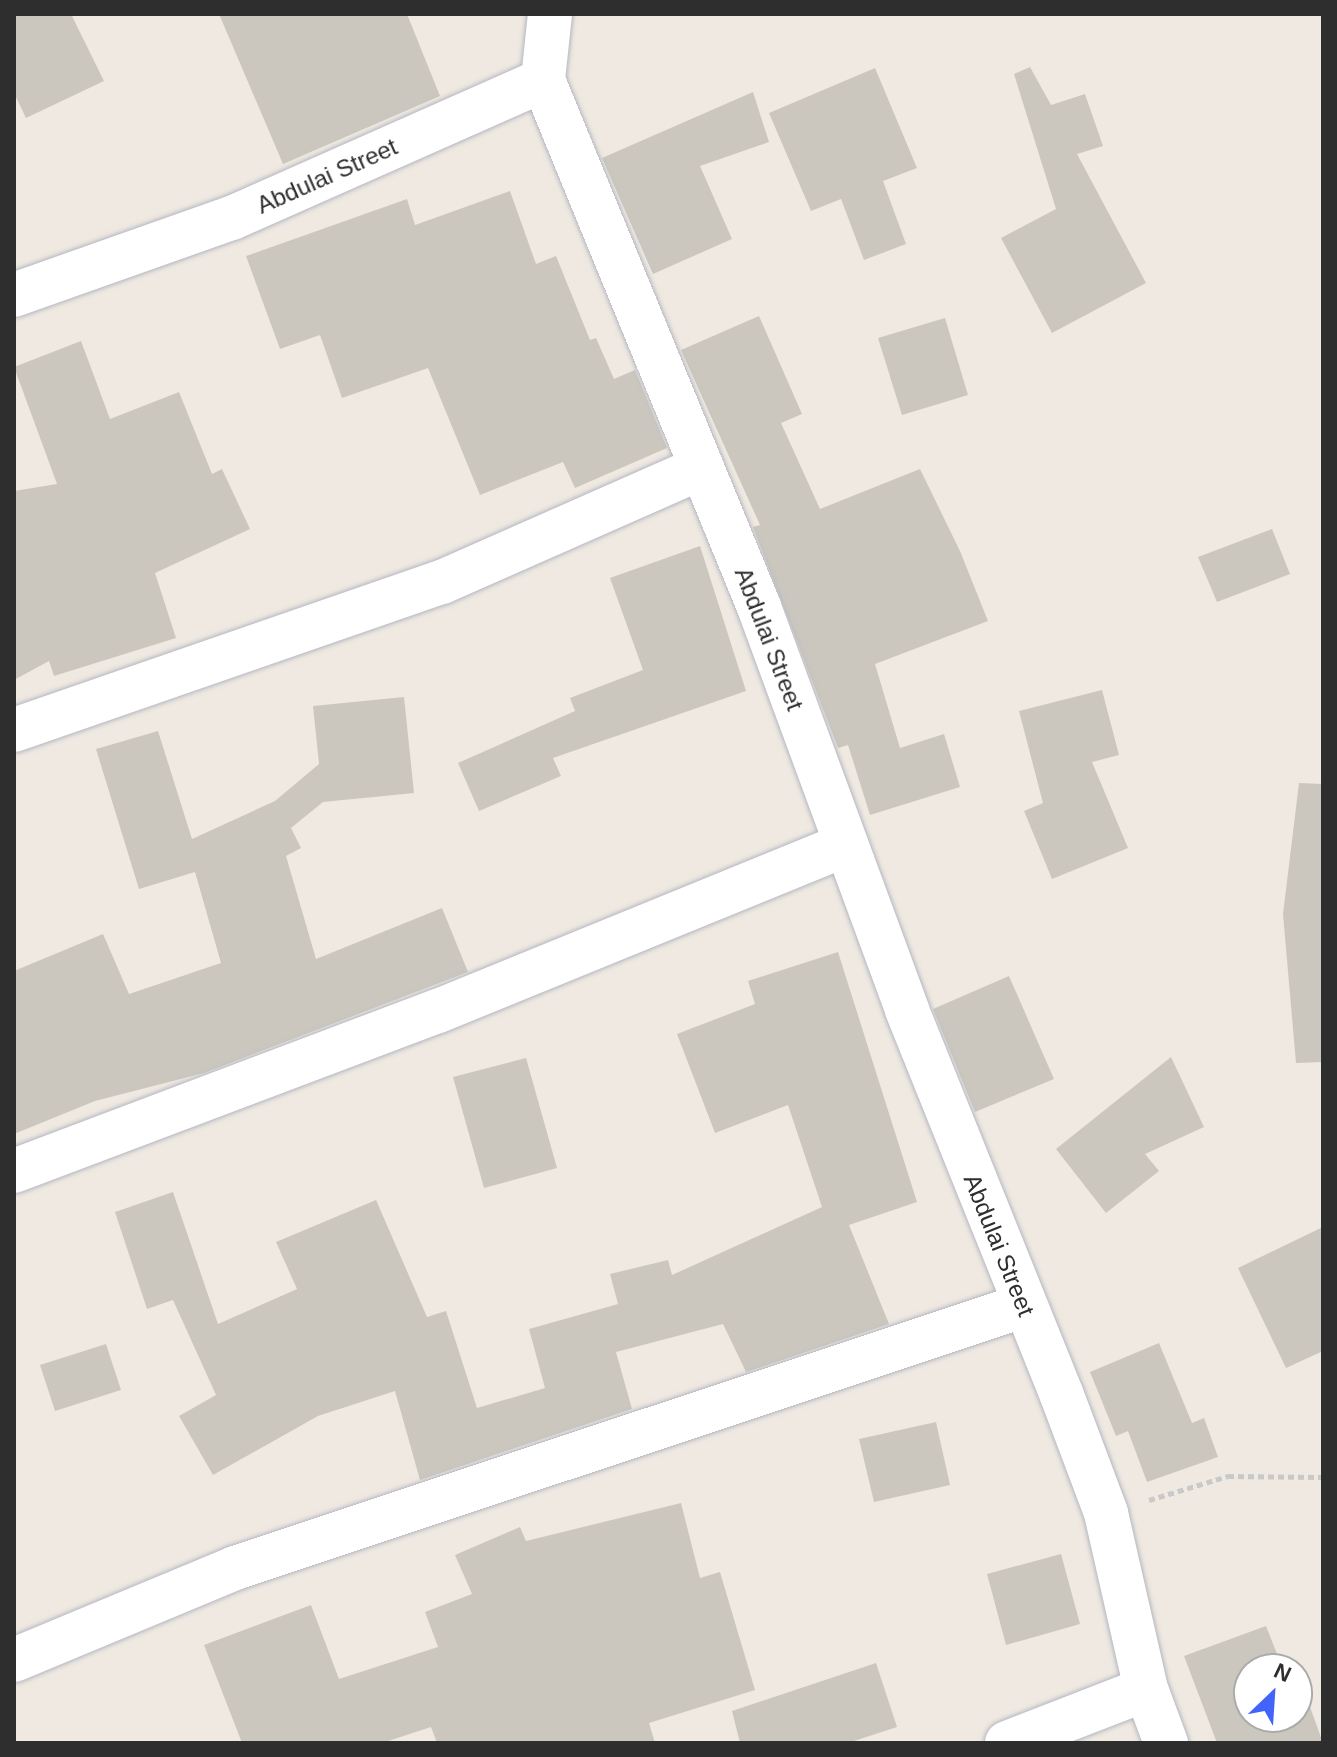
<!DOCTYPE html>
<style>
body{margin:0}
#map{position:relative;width:1337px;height:1757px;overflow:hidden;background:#efe9e1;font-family:Helvetica,sans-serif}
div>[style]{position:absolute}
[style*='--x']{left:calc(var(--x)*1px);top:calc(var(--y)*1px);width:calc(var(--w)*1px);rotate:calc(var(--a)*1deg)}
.building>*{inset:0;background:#cbc7bf}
.path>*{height:5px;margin-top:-2.5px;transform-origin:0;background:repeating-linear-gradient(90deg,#c9c9c9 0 6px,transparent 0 10px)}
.roads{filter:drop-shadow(0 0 2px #b4b7c1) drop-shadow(0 0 2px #b4b7c1)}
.street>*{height:44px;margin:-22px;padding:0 22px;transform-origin:22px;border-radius:22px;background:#fff}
span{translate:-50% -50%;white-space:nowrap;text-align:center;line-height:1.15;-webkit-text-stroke:6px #fff;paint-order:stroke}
.street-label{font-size:24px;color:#2e2e2e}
.frame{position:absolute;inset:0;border:16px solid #2e2e2e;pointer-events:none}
.north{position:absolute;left:1233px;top:1653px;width:80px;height:80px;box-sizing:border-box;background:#fff;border:2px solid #ababab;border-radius:50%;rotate:25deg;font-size:22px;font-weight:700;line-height:32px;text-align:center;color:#2e2e2e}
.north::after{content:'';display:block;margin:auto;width:28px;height:36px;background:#4264fb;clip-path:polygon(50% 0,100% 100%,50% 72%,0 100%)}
</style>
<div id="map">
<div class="building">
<div style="clip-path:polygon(14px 14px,71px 14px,104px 81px,26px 118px,14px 93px)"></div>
<div style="clip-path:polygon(219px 14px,407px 14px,440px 96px,283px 164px)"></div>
<div style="clip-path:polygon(1030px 67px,1051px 105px,1085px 94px,1103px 146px,1077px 154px,1146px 283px,1052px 333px,1001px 238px,1056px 209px,1014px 74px)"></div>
<div style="clip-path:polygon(875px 68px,917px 168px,883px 181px,906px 244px,864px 260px,841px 199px,811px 211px,769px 113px)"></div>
<div style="clip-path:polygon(753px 92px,769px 142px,700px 166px,732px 239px,653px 274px,602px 158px)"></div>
<div style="clip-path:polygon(510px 191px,536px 264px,556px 256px,590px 340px,596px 338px,614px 379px,635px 370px,667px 448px,575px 488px,563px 462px,480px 495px,428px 368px,342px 398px,320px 335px,280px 349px,246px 256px,407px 199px,415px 225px)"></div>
<div style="clip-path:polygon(759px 316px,802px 414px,781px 423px,820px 509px,920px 469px,960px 551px,988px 621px,875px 664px,900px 748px,944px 734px,960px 787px,870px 815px,848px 745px,838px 748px,753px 527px,760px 525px,681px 350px)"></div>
<div style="clip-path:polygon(945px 318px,968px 395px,902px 415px,878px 338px)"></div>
<div style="clip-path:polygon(81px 341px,110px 419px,179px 392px,212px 474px,222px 469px,250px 529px,155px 573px,176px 638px,54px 676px,49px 661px,14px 680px,14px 491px,57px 484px,14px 367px)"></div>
<div style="clip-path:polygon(1272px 529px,1290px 574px,1217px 602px,1198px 557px)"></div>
<div style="clip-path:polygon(700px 546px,746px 691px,553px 758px,561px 776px,479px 811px,458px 763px,575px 711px,570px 698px,643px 670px,610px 578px)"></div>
<div style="clip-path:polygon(1102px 690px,1119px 755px,1092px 762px,1128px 848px,1052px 879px,1024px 811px,1043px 803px,1019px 711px)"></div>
<div style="clip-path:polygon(404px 697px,414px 793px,323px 802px,291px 828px,301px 848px,286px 856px,316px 959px,442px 908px,468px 972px,204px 1073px,95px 1101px,14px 1134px,14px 971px,103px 934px,129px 994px,221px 963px,195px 872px,139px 889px,96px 749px,158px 731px,192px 839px,275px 801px,319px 764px,313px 706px)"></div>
<div style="clip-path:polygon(1299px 783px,1323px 784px,1323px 1062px,1296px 1063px,1283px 914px)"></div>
<div style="clip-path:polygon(838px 952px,917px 1202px,849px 1225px,889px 1324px,746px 1372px,723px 1324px,616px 1352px,632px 1409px,420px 1480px,395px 1391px,318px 1416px,213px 1475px,179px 1416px,216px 1395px,173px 1300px,147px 1309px,115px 1212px,173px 1192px,218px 1324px,297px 1289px,276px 1242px,376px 1200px,427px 1317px,446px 1311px,477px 1408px,545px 1388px,529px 1329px,618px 1304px,610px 1274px,668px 1260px,672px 1275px,822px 1207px,788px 1105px,715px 1133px,677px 1034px,755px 1004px,748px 981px)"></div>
<div style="clip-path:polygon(1009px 976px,1054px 1079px,975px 1112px,933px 1009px)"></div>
<div style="clip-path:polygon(1171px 1057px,1204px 1127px,1145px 1154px,1159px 1171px,1106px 1213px,1056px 1149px)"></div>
<div style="clip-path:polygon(526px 1058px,557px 1168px,484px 1188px,453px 1077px)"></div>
<div style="clip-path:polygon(1323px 1227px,1323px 1351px,1286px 1368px,1238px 1268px)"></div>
<div style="clip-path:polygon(1159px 1343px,1192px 1423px,1204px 1418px,1218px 1457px,1147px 1482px,1128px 1431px,1116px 1436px,1090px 1372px)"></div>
<div style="clip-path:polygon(106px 1344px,121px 1390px,55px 1411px,40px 1365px)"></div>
<div style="clip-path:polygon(936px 1422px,950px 1485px,874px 1502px,859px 1439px)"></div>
<div style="clip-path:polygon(681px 1503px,700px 1578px,720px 1572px,755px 1690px,649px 1723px,655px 1743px,437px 1743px,431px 1727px,382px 1743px,242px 1743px,204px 1645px,311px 1605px,339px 1679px,438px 1647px,425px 1612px,472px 1594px,455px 1555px,520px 1527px,526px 1541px)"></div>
<div style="clip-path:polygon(1061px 1554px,1080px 1624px,1006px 1645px,987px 1574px)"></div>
<div style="clip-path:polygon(1266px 1626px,1283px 1669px,1249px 1669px,1249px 1717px,1297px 1717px,1297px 1692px,1304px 1690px,1323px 1743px,1217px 1743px,1184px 1656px)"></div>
<div style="clip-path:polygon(876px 1663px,897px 1727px,848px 1743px,740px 1743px,732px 1711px)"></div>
</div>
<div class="path">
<div style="--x:1149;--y:1500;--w:83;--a:-16.9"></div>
<div style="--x:1228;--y:1476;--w:95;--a:0.6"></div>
</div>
<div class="roads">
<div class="street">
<div style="--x:550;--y:14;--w:66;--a:96.1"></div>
<div style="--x:543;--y:80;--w:570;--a:67.71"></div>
<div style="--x:759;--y:607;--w:429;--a:69.8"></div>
<div style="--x:907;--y:1010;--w:413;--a:68.1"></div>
<div style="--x:1061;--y:1393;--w:128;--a:69.4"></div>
<div style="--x:1106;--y:1513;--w:180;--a:77.2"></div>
<div style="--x:1146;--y:1689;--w:58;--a:69.7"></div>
<div style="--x:14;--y:295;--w:231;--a:-19.5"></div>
<div style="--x:232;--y:218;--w:340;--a:-23.9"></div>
<div style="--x:14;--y:730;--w:453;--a:-19.1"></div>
<div style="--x:442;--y:582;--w:283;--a:-23.8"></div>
<div style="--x:14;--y:1171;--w:453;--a:-20.7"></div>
<div style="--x:438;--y:1011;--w:439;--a:-22.2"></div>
<div style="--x:14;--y:1660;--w:239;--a:-22.6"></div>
<div style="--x:235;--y:1568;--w:829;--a:-18.41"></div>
<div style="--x:1007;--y:1743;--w:149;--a:-21.2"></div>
</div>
</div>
<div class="street-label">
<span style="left:327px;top:176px;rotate:-24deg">Abdulai Street</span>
<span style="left:769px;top:639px;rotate:69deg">Abdulai Street</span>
<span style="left:999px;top:1245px;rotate:68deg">Abdulai Street</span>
</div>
<div class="frame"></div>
<div class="north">N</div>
</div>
